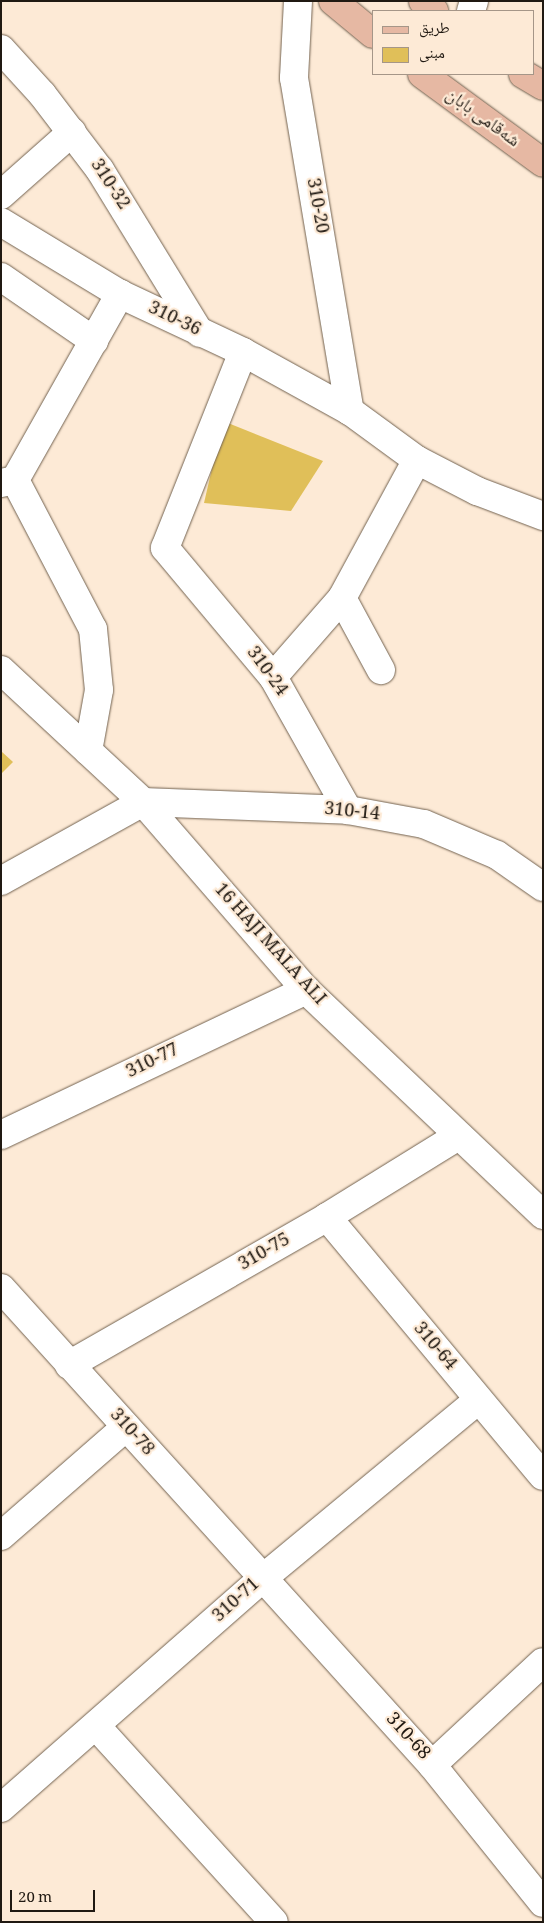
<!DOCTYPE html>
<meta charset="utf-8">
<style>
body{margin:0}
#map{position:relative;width:544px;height:1923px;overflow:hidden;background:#fdead6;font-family:Georgia,"Noto Naskh Arabic",serif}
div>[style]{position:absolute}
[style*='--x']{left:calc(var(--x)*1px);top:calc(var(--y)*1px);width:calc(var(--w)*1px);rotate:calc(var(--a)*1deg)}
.building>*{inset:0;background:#e0bf59}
.roads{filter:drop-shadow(0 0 1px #726250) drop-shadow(0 0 1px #726250)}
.minor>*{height:28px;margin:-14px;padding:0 14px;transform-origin:14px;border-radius:14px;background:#fff}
.major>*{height:28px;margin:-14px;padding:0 14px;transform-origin:14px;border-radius:14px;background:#e6b8a3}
span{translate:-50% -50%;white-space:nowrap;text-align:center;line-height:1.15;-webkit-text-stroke:4.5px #fdead6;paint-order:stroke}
.street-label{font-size:18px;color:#201912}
.frame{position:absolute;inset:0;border:2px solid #201912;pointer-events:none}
.legend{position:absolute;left:372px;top:10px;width:162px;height:65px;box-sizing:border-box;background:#fdead6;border:1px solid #a59688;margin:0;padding:6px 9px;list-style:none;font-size:15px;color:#201912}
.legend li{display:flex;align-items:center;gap:10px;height:25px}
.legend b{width:25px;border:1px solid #a59688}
.scale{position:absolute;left:10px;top:1890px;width:85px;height:22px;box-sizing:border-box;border:2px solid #201912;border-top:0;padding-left:6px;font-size:15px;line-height:18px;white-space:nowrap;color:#201912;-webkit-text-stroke:4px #fdead6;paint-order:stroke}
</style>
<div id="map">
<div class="building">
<div style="clip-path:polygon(223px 421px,323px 461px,291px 511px,204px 503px)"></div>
<div style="clip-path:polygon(1px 751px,13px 762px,1px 774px)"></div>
</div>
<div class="roads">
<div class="minor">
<div style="--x:298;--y:1;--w:77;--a:93"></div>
<div style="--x:294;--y:78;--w:338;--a:80.5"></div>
<div style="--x:471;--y:11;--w:10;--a:-73"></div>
<div style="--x:1;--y:49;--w:61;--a:47.7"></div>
<div style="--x:42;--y:94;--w:96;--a:52.7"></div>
<div style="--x:100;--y:170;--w:191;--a:58.5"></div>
<div style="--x:1;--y:195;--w:95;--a:-41.6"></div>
<div style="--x:1;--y:222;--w:139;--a:31.2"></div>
<div style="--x:120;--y:294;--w:136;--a:25.2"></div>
<div style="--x:243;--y:352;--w:122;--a:28.9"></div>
<div style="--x:350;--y:411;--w:83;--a:36.2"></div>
<div style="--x:417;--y:460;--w:68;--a:27.3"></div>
<div style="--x:477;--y:491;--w:71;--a:20.7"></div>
<div style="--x:1;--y:277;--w:113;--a:34.5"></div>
<div style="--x:243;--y:352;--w:211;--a:111.7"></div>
<div style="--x:165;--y:548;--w:168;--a:50.1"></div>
<div style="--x:273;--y:677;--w:153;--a:60.6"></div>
<div style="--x:15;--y:480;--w:168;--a:62.4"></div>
<div style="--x:93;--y:629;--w:61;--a:84.4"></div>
<div style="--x:99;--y:690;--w:62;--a:100.2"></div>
<div style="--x:1;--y:483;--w:14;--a:-12"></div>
<div style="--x:15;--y:480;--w:214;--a:-60.6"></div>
<div style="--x:342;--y:598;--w:82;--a:61.6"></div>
<div style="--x:1;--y:670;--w:194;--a:42.9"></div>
<div style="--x:143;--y:802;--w:249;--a:49.1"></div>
<div style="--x:306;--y:990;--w:327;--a:43.5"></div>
<div style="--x:273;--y:677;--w:105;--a:-48.9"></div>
<div style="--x:342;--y:598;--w:157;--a:-61.5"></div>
<div style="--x:1;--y:881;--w:162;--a:-29.1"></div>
<div style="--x:143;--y:802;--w:205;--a:2.2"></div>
<div style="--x:348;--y:810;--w:77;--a:10.4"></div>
<div style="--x:424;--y:824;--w:79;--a:23"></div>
<div style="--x:497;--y:855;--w:56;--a:34.8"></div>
<div style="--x:1;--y:1135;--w:338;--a:-25.4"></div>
<div style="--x:327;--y:1217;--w:337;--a:50.2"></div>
<div style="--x:1;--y:1288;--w:643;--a:47.9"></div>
<div style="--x:432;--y:1765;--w:177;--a:51.2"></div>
<div style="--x:69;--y:1365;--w:297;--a:-29.8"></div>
<div style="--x:327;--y:1217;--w:154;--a:-31.7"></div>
<div style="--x:1;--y:1536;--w:166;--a:-41.1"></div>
<div style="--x:97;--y:1727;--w:263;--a:47.8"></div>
<div style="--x:432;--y:1765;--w:151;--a:-42.9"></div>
<div style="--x:1;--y:1808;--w:349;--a:-41.3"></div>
<div style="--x:263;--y:1578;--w:279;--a:-39.6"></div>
</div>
<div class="major">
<div style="--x:333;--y:1;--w:52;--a:39.5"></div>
<div style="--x:423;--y:1;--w:15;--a:42"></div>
<div style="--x:422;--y:74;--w:150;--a:36.3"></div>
<div style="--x:523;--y:74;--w:23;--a:31"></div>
</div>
</div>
<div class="street-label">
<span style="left:482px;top:119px;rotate:36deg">شەقامی بابان</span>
<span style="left:109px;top:185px;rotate:57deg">310-32</span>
<span style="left:316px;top:206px;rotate:80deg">310-20</span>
<span style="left:174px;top:320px;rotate:26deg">310-36</span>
<span style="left:266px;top:672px;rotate:54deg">310-24</span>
<span style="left:352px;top:813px;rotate:6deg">310-14</span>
<span style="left:269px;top:945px;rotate:48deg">16 HAJI MALA ALI</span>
<span style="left:153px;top:1062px;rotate:-26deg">310-77</span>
<span style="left:265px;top:1253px;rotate:-30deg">310-75</span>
<span style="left:434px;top:1347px;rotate:50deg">310-64</span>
<span style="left:131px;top:1433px;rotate:48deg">310-78</span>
<span style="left:237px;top:1601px;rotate:-42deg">310-71</span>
<span style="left:407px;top:1737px;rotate:48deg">310-68</span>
</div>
<div class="frame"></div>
<ul class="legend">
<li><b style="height:6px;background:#e6b8a3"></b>طريق</li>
<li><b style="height:14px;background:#e0bf59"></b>مبنى</li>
</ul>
<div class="scale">20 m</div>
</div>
